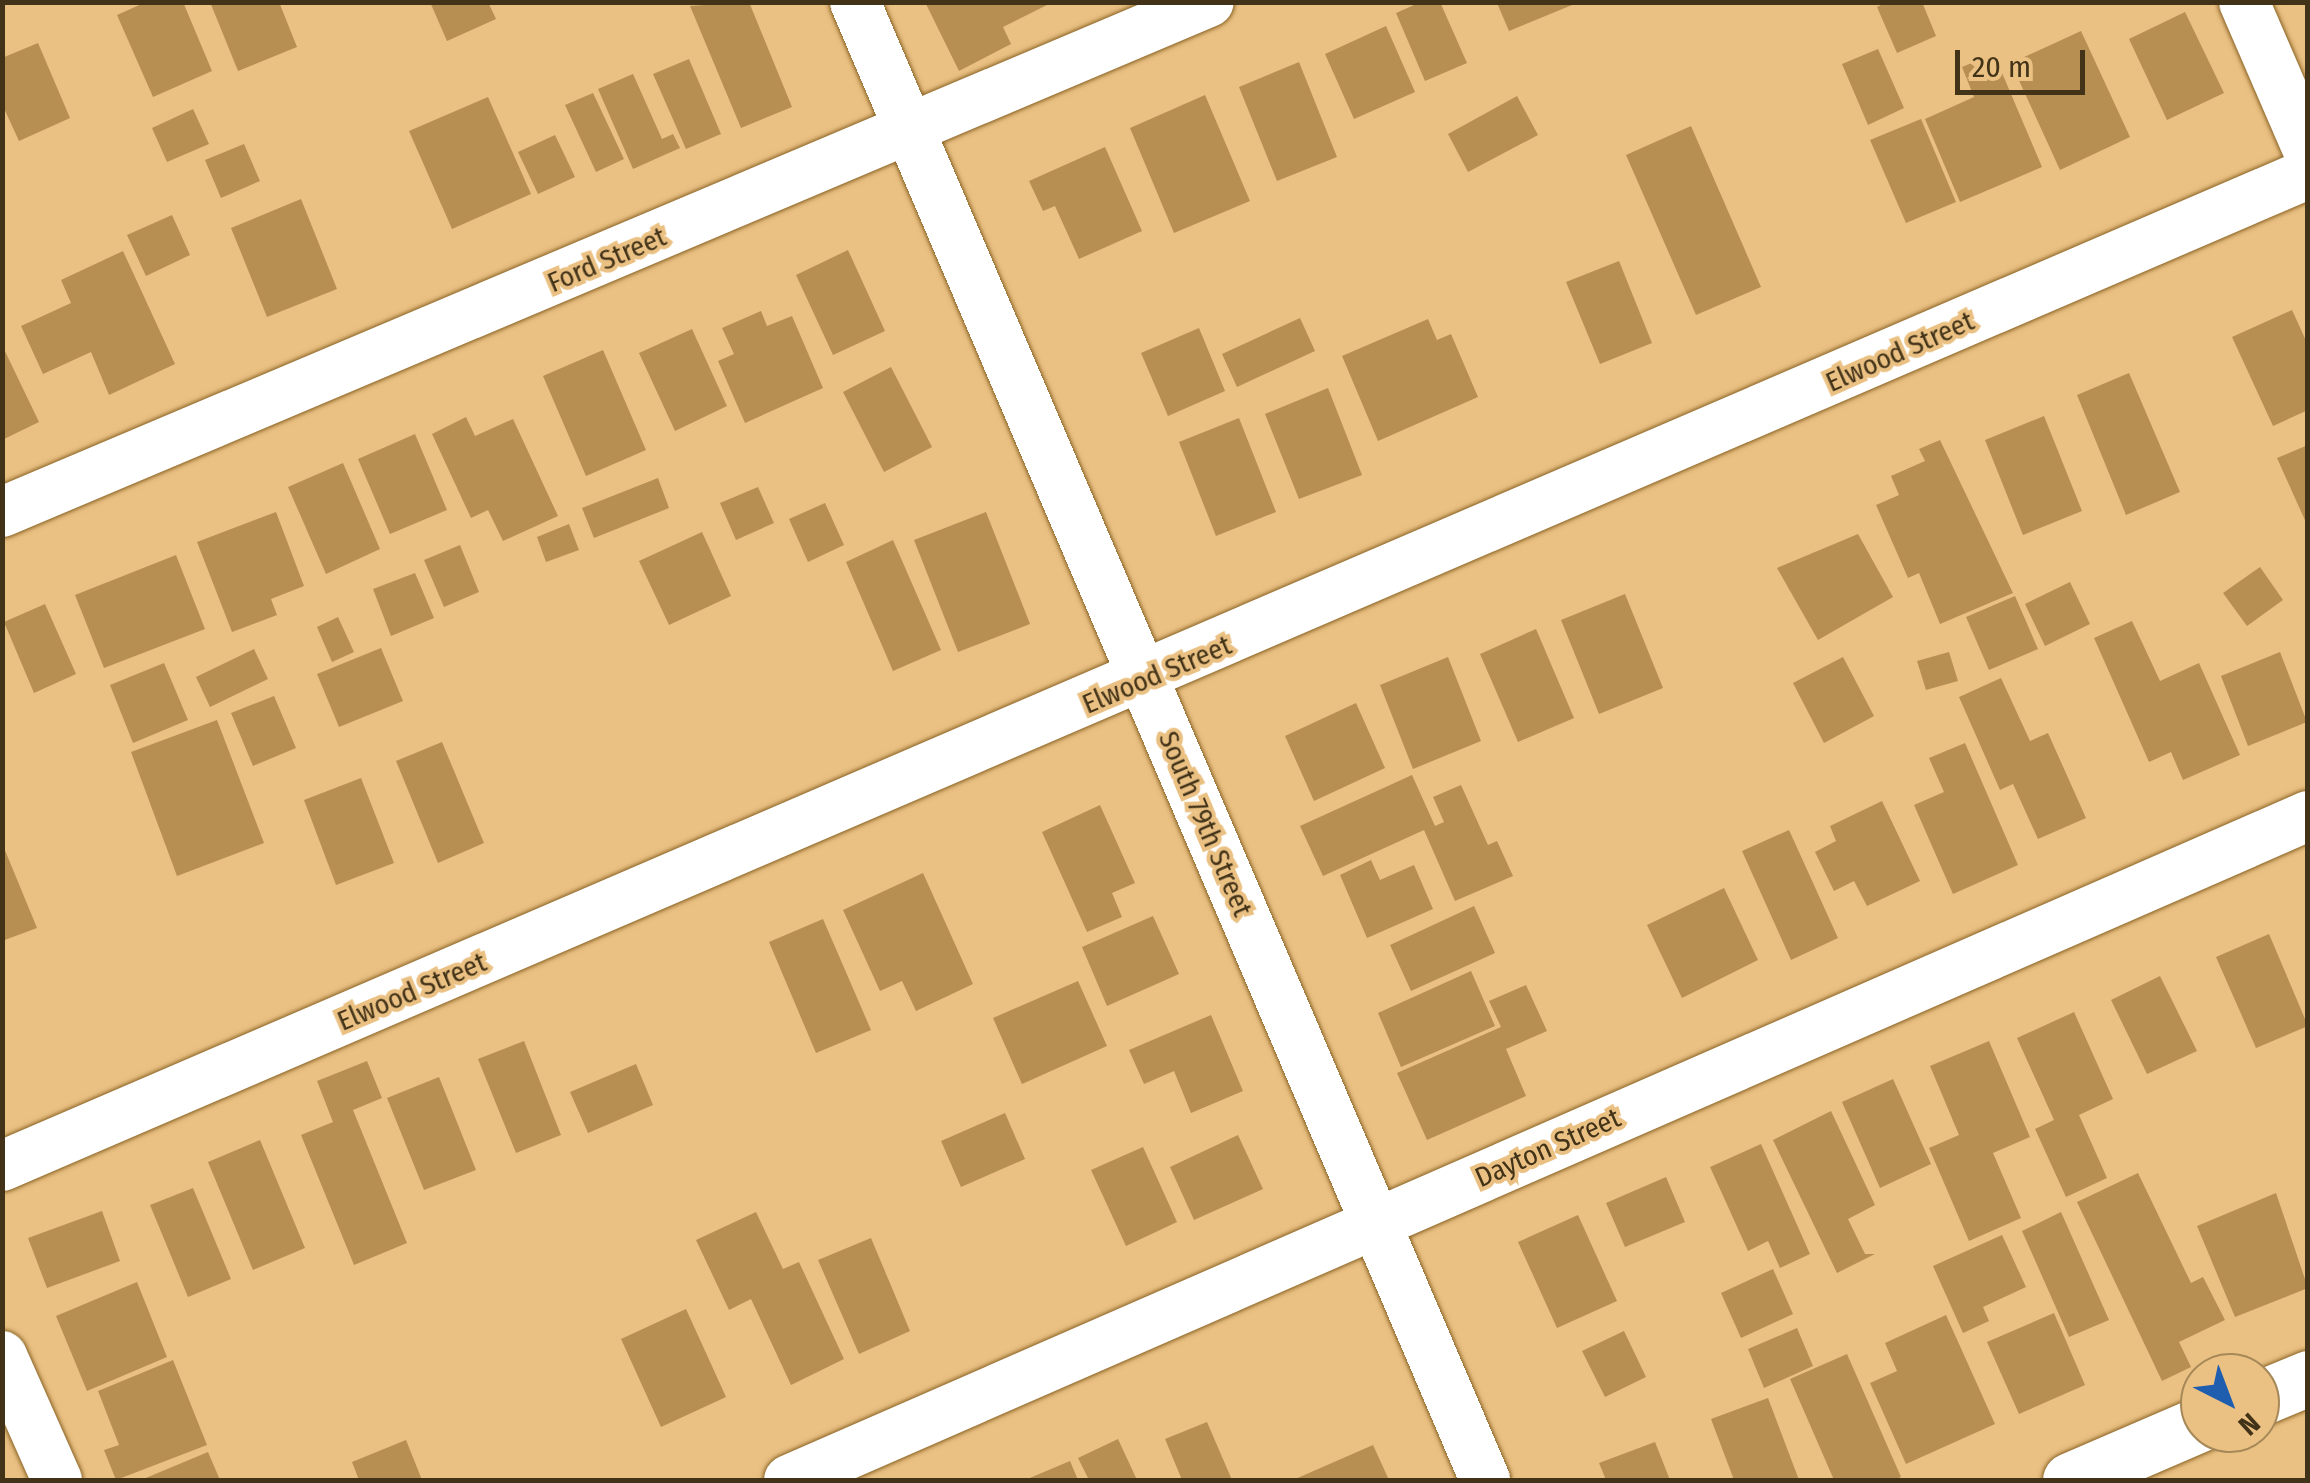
<!DOCTYPE html>
<style>
body{margin:0}
#map{position:relative;width:2310px;height:1483px;overflow:hidden;background:#eac183;font-family:"Fira Sans Condensed",sans-serif}
div>[style]{position:absolute}
[style*='--x']{left:calc(var(--x)*1px);top:calc(var(--y)*1px);width:calc(var(--w)*1px);rotate:calc(var(--a)*1deg)}
.building>*{inset:0;background:#b78f52}
.roads{filter:drop-shadow(0 0 2px #896325) drop-shadow(0 0 2px #896325)}
.street>*{height:50px;margin:-25px;padding:0 25px;transform-origin:25px;border-radius:25px;background:#fff}
.secondary>*{height:55px;margin:-27.5px;padding:0 27.5px;transform-origin:27.5px;border-radius:27.5px;background:#fff}
span{translate:-50% -50%;white-space:nowrap;text-align:center;line-height:1.15;-webkit-text-stroke:8px #eac183;paint-order:stroke}
.street-label{font-size:28px;color:#423218}
.frame{position:absolute;inset:0;border:5px solid #423218;pointer-events:none}
.north{position:absolute;left:2180px;top:1353px;width:100px;height:100px;box-sizing:border-box;background:#eac183;border:2px solid #a78858;border-radius:50%;rotate:138deg;font-size:28px;font-weight:700;line-height:40px;text-align:center;color:#423218}
.north::after{content:'';display:block;margin:auto;width:35px;height:45px;background:#1f5eaf;clip-path:polygon(50% 0,100% 100%,50% 72%,0 100%)}
.scale{position:absolute;left:1955px;top:50px;width:130px;height:45px;box-sizing:border-box;border:5px solid #423218;border-top:0;padding-left:12px;font-size:30px;line-height:35px;white-space:nowrap;color:#423218;-webkit-text-stroke:8px #eac183;paint-order:stroke}
</style>
<div id="map">
<div class="building">
<div style="clip-path:polygon(146px 2px,183px 2px,212px 71px,153px 97px,117px 15px)"></div>
<div style="clip-path:polygon(210px 2px,279px 2px,297px 47px,238px 71px)"></div>
<div style="clip-path:polygon(430px 2px,488px 2px,496px 19px,447px 41px)"></div>
<div style="clip-path:polygon(749px 2px,792px 107px,741px 128px,690px 6px)"></div>
<div style="clip-path:polygon(925px 2px,1053px 2px,1003px 27px,1011px 44px,959px 71px)"></div>
<div style="clip-path:polygon(1421px 2px,1440px 2px,1467px 63px,1425px 81px,1396px 13px)"></div>
<div style="clip-path:polygon(1887px 2px,1922px 2px,1936px 36px,1897px 53px,1877px 7px)"></div>
<div style="clip-path:polygon(1497px 3px,1577px 3px,1509px 31px)"></div>
<div style="clip-path:polygon(2185px 12px,2224px 93px,2167px 120px,2129px 39px)"></div>
<div style="clip-path:polygon(1386px 26px,1415px 92px,1354px 119px,1325px 54px)"></div>
<div style="clip-path:polygon(2081px 31px,2130px 137px,2060px 170px,2011px 63px)"></div>
<div style="clip-path:polygon(38px 43px,70px 118px,19px 141px,2px 104px,2px 58px)"></div>
<div style="clip-path:polygon(1878px 49px,1904px 108px,1868px 125px,1842px 64px)"></div>
<div style="clip-path:polygon(1994px 54px,2042px 167px,1960px 202px,1925px 119px,1974px 97px,1962px 67px)"></div>
<div style="clip-path:polygon(689px 59px,721px 134px,686px 149px,653px 74px)"></div>
<div style="clip-path:polygon(1299px 62px,1337px 157px,1277px 181px,1239px 87px)"></div>
<div style="clip-path:polygon(633px 74px,662px 139px,673px 134px,680px 148px,633px 169px,598px 89px)"></div>
<div style="clip-path:polygon(593px 93px,624px 159px,596px 172px,565px 105px)"></div>
<div style="clip-path:polygon(1205px 95px,1250px 201px,1174px 233px,1130px 128px)"></div>
<div style="clip-path:polygon(1517px 96px,1538px 135px,1468px 172px,1448px 134px)"></div>
<div style="clip-path:polygon(488px 97px,531px 194px,452px 229px,409px 131px)"></div>
<div style="clip-path:polygon(193px 109px,209px 144px,167px 162px,152px 128px)"></div>
<div style="clip-path:polygon(1921px 119px,1956px 202px,1906px 223px,1870px 140px)"></div>
<div style="clip-path:polygon(1691px 126px,1761px 287px,1696px 315px,1626px 155px)"></div>
<div style="clip-path:polygon(555px 135px,575px 177px,538px 194px,518px 152px)"></div>
<div style="clip-path:polygon(244px 144px,260px 181px,221px 198px,205px 160px)"></div>
<div style="clip-path:polygon(1105px 147px,1142px 231px,1079px 259px,1055px 206px,1043px 211px,1029px 181px)"></div>
<div style="clip-path:polygon(301px 199px,337px 289px,267px 317px,231px 228px)"></div>
<div style="clip-path:polygon(172px 215px,190px 255px,146px 276px,127px 235px)"></div>
<div style="clip-path:polygon(848px 250px,885px 331px,833px 355px,796px 275px)"></div>
<div style="clip-path:polygon(123px 251px,175px 364px,109px 395px,91px 352px,43px 374px,21px 326px,71px 303px,61px 280px)"></div>
<div style="clip-path:polygon(1619px 261px,1652px 343px,1600px 364px,1566px 282px)"></div>
<div style="clip-path:polygon(2292px 310px,2308px 345px,2308px 410px,2273px 426px,2232px 337px)"></div>
<div style="clip-path:polygon(761px 311px,767px 326px,792px 316px,823px 388px,745px 423px,718px 361px,734px 354px,722px 328px)"></div>
<div style="clip-path:polygon(1300px 318px,1315px 351px,1237px 387px,1222px 354px)"></div>
<div style="clip-path:polygon(1428px 319px,1437px 340px,1451px 334px,1478px 397px,1378px 441px,1342px 356px)"></div>
<div style="clip-path:polygon(1199px 328px,1225px 391px,1168px 416px,1141px 353px)"></div>
<div style="clip-path:polygon(692px 329px,727px 406px,675px 431px,639px 353px)"></div>
<div style="clip-path:polygon(2px 345px,39px 422px,2px 440px)"></div>
<div style="clip-path:polygon(603px 350px,646px 450px,586px 476px,543px 376px)"></div>
<div style="clip-path:polygon(891px 367px,932px 447px,884px 472px,843px 392px)"></div>
<div style="clip-path:polygon(2129px 373px,2180px 492px,2126px 515px,2077px 395px)"></div>
<div style="clip-path:polygon(1328px 388px,1362px 475px,1299px 499px,1265px 414px)"></div>
<div style="clip-path:polygon(2044px 416px,2082px 511px,2023px 535px,1985px 440px)"></div>
<div style="clip-path:polygon(466px 417px,475px 436px,513px 419px,558px 516px,503px 541px,488px 510px,471px 518px,432px 434px)"></div>
<div style="clip-path:polygon(1239px 418px,1276px 512px,1216px 536px,1179px 442px)"></div>
<div style="clip-path:polygon(415px 434px,447px 510px,390px 534px,358px 459px)"></div>
<div style="clip-path:polygon(1940px 440px,2013px 593px,1940px 624px,1919px 573px,1908px 578px,1876px 505px,1899px 495px,1891px 476px,1925px 461px,1919px 449px)"></div>
<div style="clip-path:polygon(2308px 445px,2308px 527px,2277px 458px)"></div>
<div style="clip-path:polygon(343px 463px,380px 549px,326px 574px,288px 487px)"></div>
<div style="clip-path:polygon(658px 478px,669px 508px,594px 538px,582px 508px)"></div>
<div style="clip-path:polygon(758px 487px,774px 523px,736px 540px,720px 503px)"></div>
<div style="clip-path:polygon(825px 503px,844px 545px,808px 562px,789px 519px)"></div>
<div style="clip-path:polygon(276px 512px,304px 586px,271px 599px,277px 615px,232px 632px,197px 542px)"></div>
<div style="clip-path:polygon(986px 512px,1030px 624px,958px 652px,914px 540px)"></div>
<div style="clip-path:polygon(569px 524px,579px 550px,546px 562px,537px 537px)"></div>
<div style="clip-path:polygon(702px 532px,731px 596px,669px 625px,639px 561px)"></div>
<div style="clip-path:polygon(1858px 534px,1893px 597px,1818px 640px,1777px 568px)"></div>
<div style="clip-path:polygon(893px 540px,941px 650px,893px 671px,846px 562px)"></div>
<div style="clip-path:polygon(460px 545px,479px 592px,444px 607px,424px 560px)"></div>
<div style="clip-path:polygon(176px 555px,205px 629px,104px 668px,75px 595px)"></div>
<div style="clip-path:polygon(2260px 567px,2283px 600px,2247px 626px,2223px 593px)"></div>
<div style="clip-path:polygon(415px 573px,434px 618px,391px 636px,373px 589px)"></div>
<div style="clip-path:polygon(2070px 582px,2090px 624px,2045px 646px,2025px 604px)"></div>
<div style="clip-path:polygon(1625px 594px,1663px 688px,1599px 714px,1561px 620px)"></div>
<div style="clip-path:polygon(2015px 596px,2038px 649px,1989px 670px,1966px 617px)"></div>
<div style="clip-path:polygon(45px 604px,76px 674px,34px 693px,4px 622px)"></div>
<div style="clip-path:polygon(338px 617px,354px 652px,332px 662px,317px 627px)"></div>
<div style="clip-path:polygon(2132px 621px,2160px 681px,2199px 663px,2240px 755px,2183px 780px,2171px 752px,2149px 762px,2094px 638px)"></div>
<div style="clip-path:polygon(1536px 629px,1574px 718px,1518px 742px,1480px 654px)"></div>
<div style="clip-path:polygon(381px 648px,403px 701px,339px 727px,317px 674px)"></div>
<div style="clip-path:polygon(254px 649px,268px 679px,210px 707px,196px 677px)"></div>
<div style="clip-path:polygon(1949px 652px,1958px 681px,1926px 690px,1917px 661px)"></div>
<div style="clip-path:polygon(2280px 652px,2307px 722px,2248px 746px,2221px 676px)"></div>
<div style="clip-path:polygon(1448px 657px,1481px 741px,1413px 769px,1380px 685px)"></div>
<div style="clip-path:polygon(1843px 657px,1874px 716px,1824px 743px,1793px 683px)"></div>
<div style="clip-path:polygon(164px 663px,188px 720px,133px 743px,110px 685px)"></div>
<div style="clip-path:polygon(2001px 678px,2030px 741px,2048px 733px,2086px 818px,2038px 839px,2013px 784px,2000px 790px,1959px 697px)"></div>
<div style="clip-path:polygon(274px 696px,296px 748px,253px 766px,231px 713px)"></div>
<div style="clip-path:polygon(1356px 703px,1385px 768px,1314px 801px,1285px 736px)"></div>
<div style="clip-path:polygon(217px 720px,264px 843px,177px 876px,131px 752px)"></div>
<div style="clip-path:polygon(442px 742px,484px 843px,438px 863px,396px 761px)"></div>
<div style="clip-path:polygon(1965px 743px,2018px 865px,1953px 894px,1914px 805px,1944px 792px,1929px 758px)"></div>
<div style="clip-path:polygon(1412px 775px,1435px 826px,1444px 822px,1433px 797px,1461px 785px,1488px 845px,1497px 841px,1513px 876px,1455px 901px,1424px 830px,1323px 876px,1300px 826px)"></div>
<div style="clip-path:polygon(361px 778px,394px 863px,336px 885px,304px 800px)"></div>
<div style="clip-path:polygon(1882px 801px,1920px 881px,1867px 906px,1854px 881px,1834px 891px,1815px 852px,1836px 841px,1830px 826px)"></div>
<div style="clip-path:polygon(1100px 805px,1135px 883px,1112px 893px,1122px 917px,1087px 932px,1042px 832px)"></div>
<div style="clip-path:polygon(1789px 830px,1838px 938px,1791px 960px,1742px 851px)"></div>
<div style="clip-path:polygon(2px 843px,37px 928px,2px 941px)"></div>
<div style="clip-path:polygon(1371px 860px,1380px 880px,1414px 865px,1433px 909px,1367px 938px,1340px 875px)"></div>
<div style="clip-path:polygon(923px 873px,973px 984px,916px 1011px,902px 981px,880px 991px,843px 910px)"></div>
<div style="clip-path:polygon(1724px 888px,1758px 960px,1682px 998px,1647px 925px)"></div>
<div style="clip-path:polygon(1474px 906px,1495px 953px,1411px 991px,1390px 945px)"></div>
<div style="clip-path:polygon(1153px 916px,1179px 974px,1107px 1006px,1082px 947px)"></div>
<div style="clip-path:polygon(823px 919px,871px 1030px,816px 1053px,769px 942px)"></div>
<div style="clip-path:polygon(2269px 934px,2308px 1026px,2256px 1048px,2216px 957px)"></div>
<div style="clip-path:polygon(1471px 971px,1495px 1026px,1401px 1067px,1378px 1013px)"></div>
<div style="clip-path:polygon(2160px 976px,2197px 1051px,2147px 1074px,2111px 1000px)"></div>
<div style="clip-path:polygon(1078px 981px,1107px 1046px,1022px 1084px,993px 1018px)"></div>
<div style="clip-path:polygon(1526px 985px,1547px 1031px,1506px 1049px,1526px 1096px,1427px 1140px,1397px 1073px,1501px 1027px,1489px 1001px)"></div>
<div style="clip-path:polygon(2074px 1012px,2113px 1099px,2079px 1115px,2107px 1178px,2066px 1197px,2035px 1129px,2054px 1120px,2017px 1038px)"></div>
<div style="clip-path:polygon(1211px 1015px,1243px 1091px,1191px 1113px,1174px 1071px,1144px 1084px,1129px 1050px)"></div>
<div style="clip-path:polygon(524px 1041px,561px 1135px,516px 1153px,478px 1059px)"></div>
<div style="clip-path:polygon(1989px 1041px,2030px 1137px,1993px 1153px,2021px 1218px,1969px 1241px,1929px 1148px,1959px 1135px,1930px 1066px)"></div>
<div style="clip-path:polygon(367px 1061px,382px 1098px,353px 1110px,407px 1243px,354px 1265px,301px 1135px,333px 1122px,317px 1081px)"></div>
<div style="clip-path:polygon(636px 1064px,653px 1105px,588px 1133px,570px 1092px)"></div>
<div style="clip-path:polygon(439px 1077px,476px 1170px,424px 1190px,387px 1098px)"></div>
<div style="clip-path:polygon(1893px 1079px,1931px 1164px,1880px 1188px,1842px 1102px)"></div>
<div style="clip-path:polygon(1831px 1111px,1875px 1205px,1848px 1219px,1865px 1254px,1875px 1254px,1837px 1273px,1773px 1140px)"></div>
<div style="clip-path:polygon(1005px 1113px,1025px 1159px,961px 1187px,941px 1141px)"></div>
<div style="clip-path:polygon(1238px 1135px,1263px 1189px,1194px 1220px,1170px 1167px)"></div>
<div style="clip-path:polygon(260px 1140px,305px 1248px,253px 1270px,208px 1162px)"></div>
<div style="clip-path:polygon(1761px 1144px,1810px 1254px,1780px 1268px,1768px 1241px,1748px 1251px,1710px 1167px)"></div>
<div style="clip-path:polygon(1143px 1147px,1177px 1222px,1126px 1246px,1091px 1170px)"></div>
<div style="clip-path:polygon(2138px 1173px,2191px 1283px,2203px 1277px,2225px 1320px,2179px 1342px,2191px 1367px,2162px 1381px,2077px 1202px)"></div>
<div style="clip-path:polygon(1666px 1177px,1685px 1222px,1625px 1247px,1606px 1203px)"></div>
<div style="clip-path:polygon(193px 1188px,231px 1279px,188px 1297px,150px 1205px)"></div>
<div style="clip-path:polygon(2276px 1193px,2308px 1288px,2235px 1317px,2197px 1226px)"></div>
<div style="clip-path:polygon(102px 1211px,120px 1261px,47px 1288px,28px 1238px)"></div>
<div style="clip-path:polygon(756px 1212px,783px 1269px,799px 1262px,844px 1359px,791px 1385px,751px 1299px,729px 1310px,696px 1240px)"></div>
<div style="clip-path:polygon(2061px 1212px,2109px 1320px,2069px 1337px,2022px 1231px)"></div>
<div style="clip-path:polygon(1578px 1215px,1617px 1301px,1557px 1328px,1518px 1242px)"></div>
<div style="clip-path:polygon(2002px 1235px,2026px 1287px,1983px 1307px,1989px 1321px,1963px 1333px,1933px 1266px)"></div>
<div style="clip-path:polygon(871px 1238px,910px 1331px,859px 1354px,818px 1260px)"></div>
<div style="clip-path:polygon(1773px 1269px,1793px 1314px,1741px 1338px,1721px 1293px)"></div>
<div style="clip-path:polygon(137px 1282px,167px 1357px,87px 1391px,56px 1316px)"></div>
<div style="clip-path:polygon(686px 1309px,726px 1397px,661px 1427px,621px 1339px)"></div>
<div style="clip-path:polygon(2054px 1313px,2085px 1385px,2019px 1414px,1987px 1342px)"></div>
<div style="clip-path:polygon(1946px 1315px,1995px 1424px,1906px 1464px,1870px 1383px,1897px 1371px,1885px 1343px)"></div>
<div style="clip-path:polygon(1797px 1328px,1813px 1366px,1764px 1388px,1748px 1349px)"></div>
<div style="clip-path:polygon(1624px 1331px,1646px 1377px,1605px 1397px,1582px 1351px)"></div>
<div style="clip-path:polygon(1847px 1354px,1901px 1477px,1894px 1480px,1834px 1480px,1790px 1379px)"></div>
<div style="clip-path:polygon(173px 1360px,207px 1445px,116px 1480px,104px 1450px,119px 1445px,98px 1391px)"></div>
<div style="clip-path:polygon(1768px 1398px,1799px 1480px,1734px 1480px,1711px 1419px)"></div>
<div style="clip-path:polygon(1207px 1422px,1232px 1480px,1182px 1480px,1165px 1439px)"></div>
<div style="clip-path:polygon(1118px 1439px,1137px 1480px,1089px 1480px,1078px 1458px)"></div>
<div style="clip-path:polygon(406px 1440px,422px 1480px,359px 1480px,352px 1462px)"></div>
<div style="clip-path:polygon(1655px 1442px,1670px 1480px,1606px 1480px,1599px 1463px)"></div>
<div style="clip-path:polygon(1373px 1445px,1389px 1480px,1293px 1480px)"></div>
<div style="clip-path:polygon(208px 1452px,220px 1480px,141px 1480px)"></div>
<div style="clip-path:polygon(1070px 1461px,1078px 1480px,1025px 1480px)"></div>
</div>
<div class="roads">
<div class="street">
<div style="--x:855;--y:2;--w:1607;--a:66.91"></div>
<div style="--x:2244;--y:2;--w:161;--a:66.6"></div>
<div style="--x:2;--y:512;--w:1310;--a:-22.91"></div>
<div style="--x:2;--y:1166;--w:2510;--a:-23.28"></div>
<div style="--x:2;--y:1356;--w:136;--a:66.1"></div>
<div style="--x:789;--y:1480;--w:1658;--a:-23.61"></div>
</div>
<div class="secondary">
<div style="--x:2260;--y:1398;--w:52;--a:-22.6"></div>
<div style="--x:2070;--y:1480;--w:142;--a:-23.3"></div>
</div>
</div>
<div class="street-label">
<span style="left:607px;top:260px;rotate:-23deg">Ford Street</span>
<span style="left:1900px;top:352px;rotate:-24deg">Elwood Street</span>
<span style="left:1157px;top:675px;rotate:-23deg">Elwood Street</span>
<span style="left:1205px;top:824px;rotate:67deg">South 79th Street</span>
<span style="left:412px;top:992px;rotate:-23deg">Elwood Street</span>
<span style="left:1548px;top:1148px;rotate:-24deg">Dayton Street</span>
</div>
<div class="frame"></div>
<div class="north">N</div>
<div class="scale">20 m</div>
</div>
